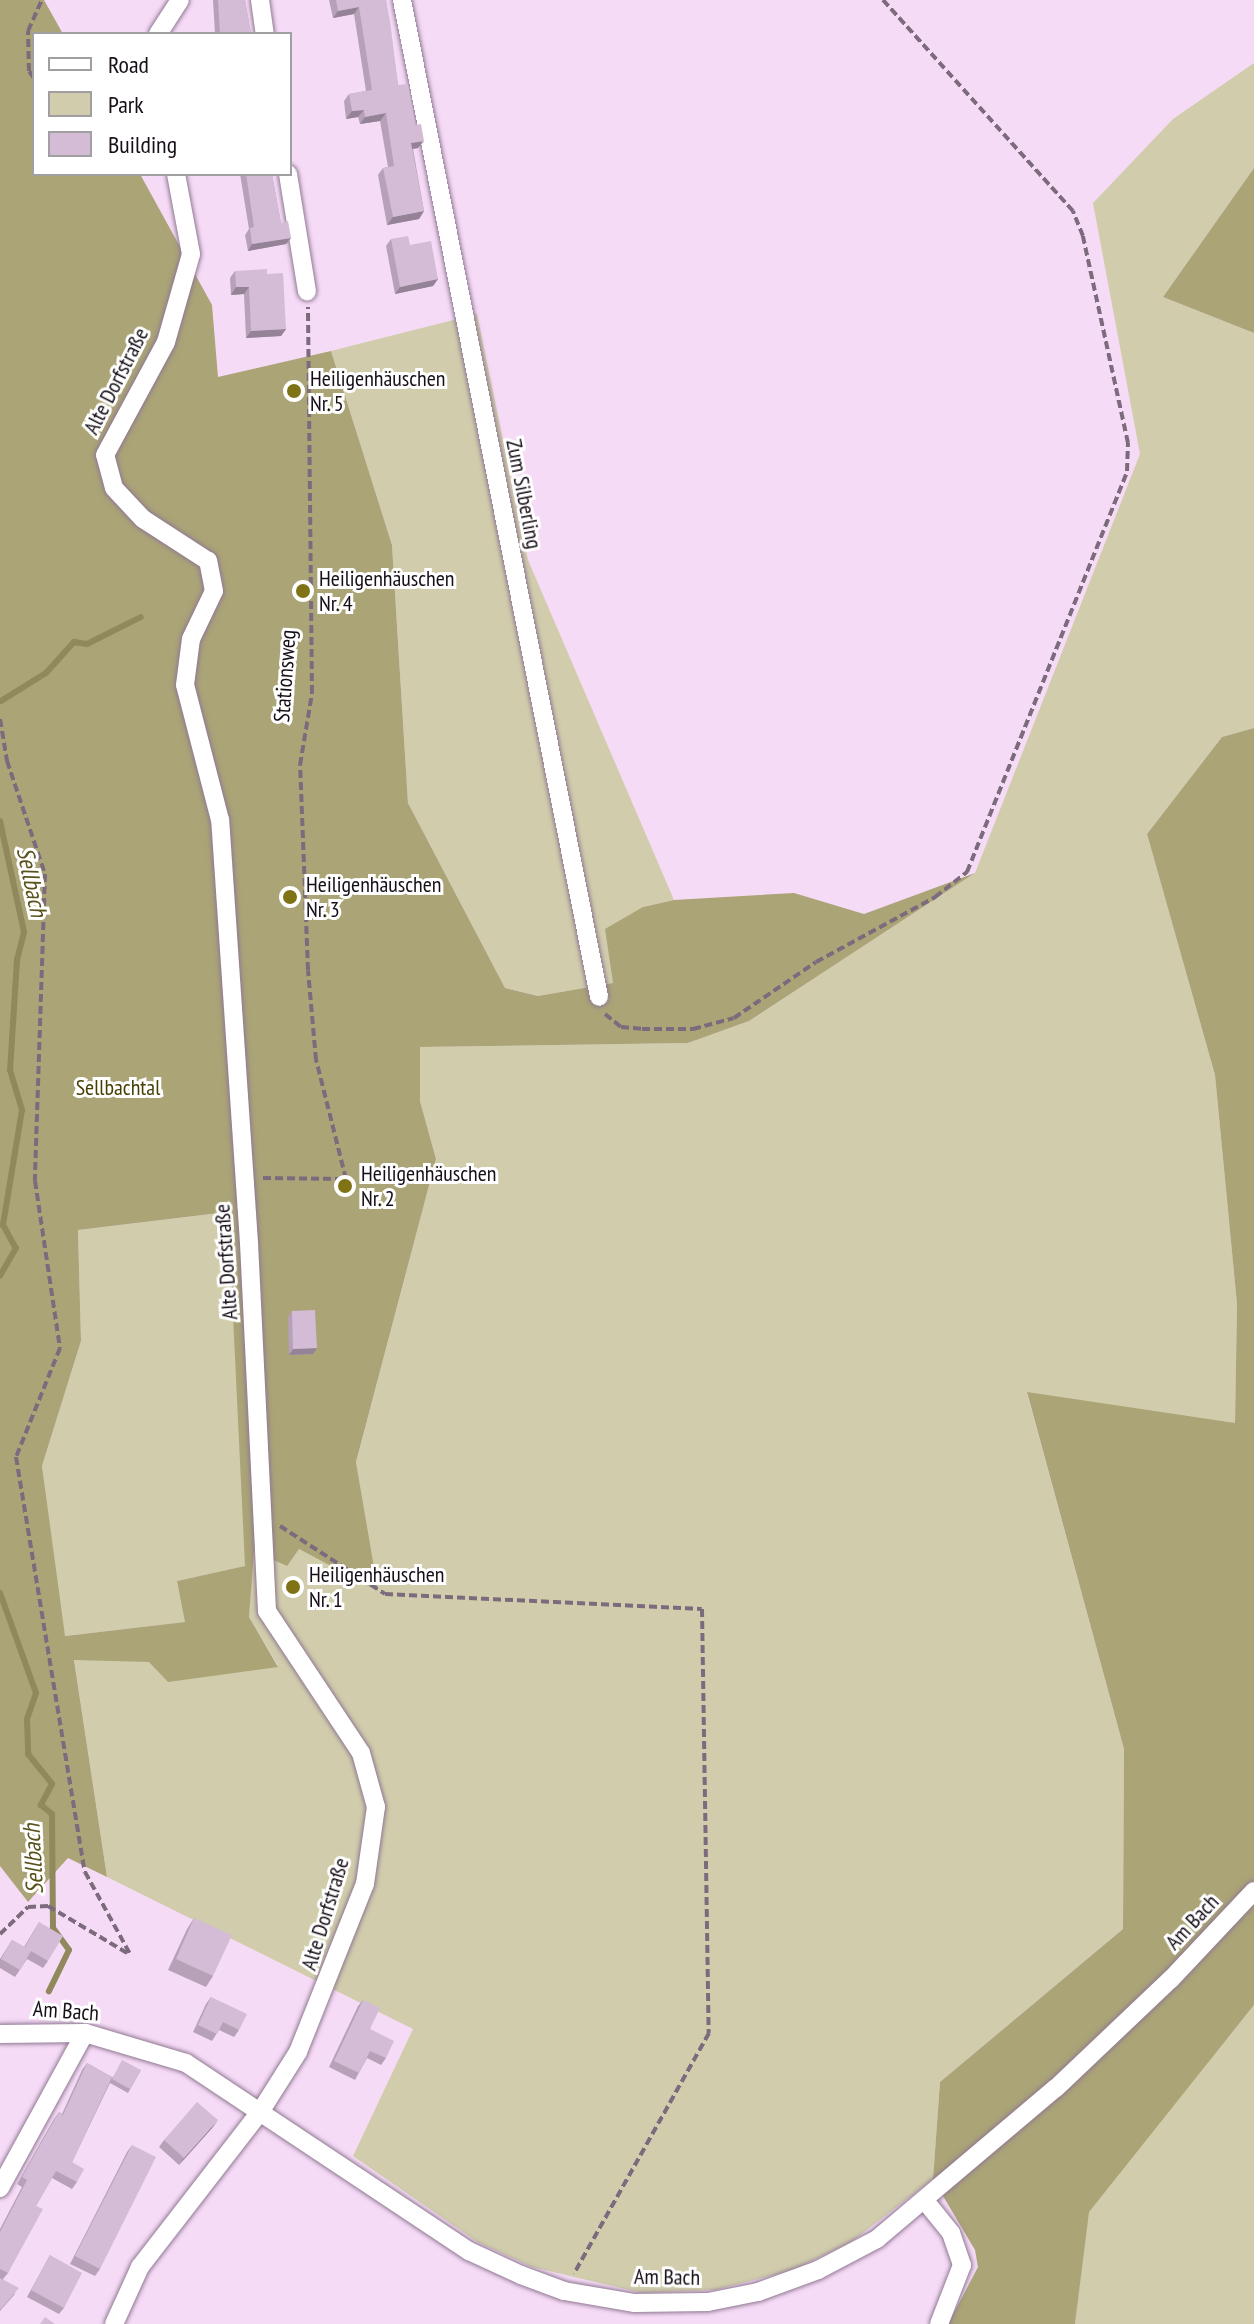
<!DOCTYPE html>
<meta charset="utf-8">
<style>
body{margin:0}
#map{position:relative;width:1254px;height:2324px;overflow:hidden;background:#f6dbf7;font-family:"PT Sans Narrow",sans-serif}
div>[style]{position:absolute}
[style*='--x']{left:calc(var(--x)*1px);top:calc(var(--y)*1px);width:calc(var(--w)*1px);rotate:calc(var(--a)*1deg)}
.green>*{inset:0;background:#d1cdac}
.forest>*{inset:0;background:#aaa477}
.stream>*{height:6px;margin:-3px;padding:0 3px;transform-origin:3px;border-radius:3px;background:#8f895d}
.path>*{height:4px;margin-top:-2px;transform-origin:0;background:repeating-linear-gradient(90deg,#7c6b7d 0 8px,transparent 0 12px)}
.roads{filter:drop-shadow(0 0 2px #907992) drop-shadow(0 0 2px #907992)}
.minor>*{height:18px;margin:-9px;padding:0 9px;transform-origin:9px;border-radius:9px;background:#fff}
.wall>*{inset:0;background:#b6a1b8}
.shaded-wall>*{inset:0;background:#948396}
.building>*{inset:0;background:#d4bbd6}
.dots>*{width:22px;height:22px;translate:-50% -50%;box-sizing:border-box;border:4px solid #fff;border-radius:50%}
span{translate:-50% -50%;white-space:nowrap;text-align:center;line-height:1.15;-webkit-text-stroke:6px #fff;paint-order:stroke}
.poi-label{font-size:22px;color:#170e18}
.left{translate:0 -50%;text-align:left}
.street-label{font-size:22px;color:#170e18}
.park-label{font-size:22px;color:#463e03}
.water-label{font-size:24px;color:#59521c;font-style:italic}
.legend{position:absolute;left:32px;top:32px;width:260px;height:144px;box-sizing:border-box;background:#fff;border:2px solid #a29fa3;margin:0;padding:10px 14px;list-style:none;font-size:24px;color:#170e18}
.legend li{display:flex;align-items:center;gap:16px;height:40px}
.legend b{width:40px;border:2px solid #a29fa3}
</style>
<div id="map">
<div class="green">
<div style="clip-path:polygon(1254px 63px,1254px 168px,1163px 297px,1254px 333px,1254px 728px,1222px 737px,1147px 834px,1215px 1075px,1237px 1304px,1235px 1424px,1027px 1393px,1124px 1749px,1123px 1929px,940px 2082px,933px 2179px,851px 2242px,793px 2270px,715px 2290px,642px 2293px,532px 2267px,479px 2243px,353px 2156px,413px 2029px,107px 1877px,74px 1659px,278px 1666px,249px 1617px,253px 1551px,299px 1549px,377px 1590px,356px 1462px,436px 1159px,420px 1101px,419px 1047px,688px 1043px,749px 1021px,975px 873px,1140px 454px,1093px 203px,1173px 119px)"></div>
<div style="clip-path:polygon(477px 314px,528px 560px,674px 900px,643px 907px,613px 983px,538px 996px,505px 988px,408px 803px,392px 545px,331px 351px)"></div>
<div style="clip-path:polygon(229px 1212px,246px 1566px,177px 1581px,186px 1622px,64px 1636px,42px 1466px,81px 1341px,78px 1230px)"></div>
<div style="clip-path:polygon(1254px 2005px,1254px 2324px,1075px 2324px,1088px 2212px)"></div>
</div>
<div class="forest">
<div style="clip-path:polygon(evenodd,0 0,44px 0,63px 34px,34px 34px,34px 174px,140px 174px,212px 305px,218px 377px,331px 351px,392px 545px,408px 803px,505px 988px,538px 996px,613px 983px,605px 929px,643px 907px,674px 900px,794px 893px,864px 914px,975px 873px,749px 1021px,688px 1043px,420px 1047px,420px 1101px,436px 1159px,356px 1462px,378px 1591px,299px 1549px,287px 1566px,254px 1551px,249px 1617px,278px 1667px,168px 1682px,149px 1662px,74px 1660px,107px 1877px,68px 1858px,28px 1902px,0 1866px,0 0,228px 1212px,245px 1566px,177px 1581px,185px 1622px,65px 1636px,42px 1466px,81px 1341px,78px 1230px,228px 1212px)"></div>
<div style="clip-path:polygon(1254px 168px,1254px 333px,1163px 297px)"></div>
<div style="clip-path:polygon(1254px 728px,1254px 2005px,1089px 2212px,1075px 2324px,948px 2324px,978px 2267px,975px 2250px,933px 2179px,940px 2082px,1123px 1929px,1124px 1749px,1027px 1392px,1235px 1423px,1237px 1304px,1215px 1075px,1147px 834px,1222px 737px)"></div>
</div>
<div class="stream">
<div style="--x:1;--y:701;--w:53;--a:-31.9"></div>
<div style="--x:46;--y:673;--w:42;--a:-47.9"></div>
<div style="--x:74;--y:642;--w:13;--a:9"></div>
<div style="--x:87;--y:644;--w:60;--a:-26.6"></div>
<div style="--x:0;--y:821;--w:114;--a:77.8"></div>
<div style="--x:24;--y:932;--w:29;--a:104"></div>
<div style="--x:17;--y:960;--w:110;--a:93.6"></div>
<div style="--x:10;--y:1070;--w:42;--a:73.3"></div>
<div style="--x:22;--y:1110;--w:117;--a:99.4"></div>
<div style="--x:3;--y:1225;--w:26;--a:61"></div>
<div style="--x:16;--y:1248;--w:32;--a:120"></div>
<div style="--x:0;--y:1593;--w:106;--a:70.2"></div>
<div style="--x:36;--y:1693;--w:28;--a:109"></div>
<div style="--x:27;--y:1719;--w:35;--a:88"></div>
<div style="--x:28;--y:1754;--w:38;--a:51"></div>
<div style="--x:52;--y:1784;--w:24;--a:118"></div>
<div style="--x:41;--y:1805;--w:14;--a:39"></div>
<div style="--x:52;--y:1814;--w:114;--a:89.5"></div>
<div style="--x:53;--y:1928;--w:27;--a:54"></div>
<div style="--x:69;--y:1950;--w:46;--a:116"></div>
</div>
<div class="path">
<div style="--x:34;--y:78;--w:9;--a:-126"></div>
<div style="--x:29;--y:71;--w:40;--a:-91.4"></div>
<div style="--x:28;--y:31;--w:34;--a:-66"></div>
<div style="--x:0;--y:719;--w:43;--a:80.5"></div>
<div style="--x:7;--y:761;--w:119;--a:71.4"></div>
<div style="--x:45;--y:874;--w:307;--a:91.9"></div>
<div style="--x:35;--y:1181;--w:169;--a:81.5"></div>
<div style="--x:60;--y:1348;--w:118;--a:112"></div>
<div style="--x:16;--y:1457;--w:421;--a:80.6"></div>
<div style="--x:85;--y:1872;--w:94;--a:61.2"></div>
<div style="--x:605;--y:1014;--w:21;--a:39"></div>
<div style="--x:621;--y:1027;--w:21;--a:5"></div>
<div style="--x:642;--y:1029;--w:51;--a:0"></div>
<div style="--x:693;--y:1029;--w:42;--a:-15"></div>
<div style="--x:734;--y:1018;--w:99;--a:-34.3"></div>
<div style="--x:816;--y:962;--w:136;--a:-28.6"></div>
<div style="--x:935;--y:897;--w:41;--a:-38"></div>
<div style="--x:967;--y:872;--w:432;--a:-68.2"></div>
<div style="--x:1127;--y:471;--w:28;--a:-88"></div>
<div style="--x:1128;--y:443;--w:212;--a:-102.3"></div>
<div style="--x:1083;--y:236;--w:27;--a:-112"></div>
<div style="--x:1073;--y:211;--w:284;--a:-132"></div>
<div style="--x:263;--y:1178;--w:83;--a:0.7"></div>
<div style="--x:346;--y:1179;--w:123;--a:-104.1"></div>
<div style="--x:316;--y:1060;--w:90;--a:-95.1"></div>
<div style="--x:308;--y:970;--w:205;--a:-92.2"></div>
<div style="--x:300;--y:765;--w:73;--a:-80.5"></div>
<div style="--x:312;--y:693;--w:386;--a:-90.6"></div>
<div style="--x:280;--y:1526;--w:125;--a:32.9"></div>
<div style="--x:385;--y:1594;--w:317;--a:2.7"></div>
<div style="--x:702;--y:1609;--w:424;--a:89.1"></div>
<div style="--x:709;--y:2033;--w:276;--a:119.3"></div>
<div style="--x:0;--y:1934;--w:39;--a:-44"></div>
<div style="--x:28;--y:1907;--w:20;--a:-3"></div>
<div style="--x:48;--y:1906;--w:94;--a:30.7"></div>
</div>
<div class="roads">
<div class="minor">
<div style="--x:260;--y:0;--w:34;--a:82"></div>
<div style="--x:402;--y:0;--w:1016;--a:78.82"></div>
<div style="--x:158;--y:34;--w:40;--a:-57.1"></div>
<div style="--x:288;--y:174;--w:119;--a:80.8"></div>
<div style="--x:0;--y:2034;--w:85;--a:-0.7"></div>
<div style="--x:85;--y:2033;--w:105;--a:16.5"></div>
<div style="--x:186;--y:2063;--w:340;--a:33.6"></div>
<div style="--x:469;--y:2251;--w:57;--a:24.8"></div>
<div style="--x:521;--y:2275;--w:46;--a:20.4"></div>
<div style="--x:564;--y:2291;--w:72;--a:9.6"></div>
<div style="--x:635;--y:2303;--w:73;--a:-0.8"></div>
<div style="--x:708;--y:2302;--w:51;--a:-11.3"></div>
<div style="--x:758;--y:2292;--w:64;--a:-20.1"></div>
<div style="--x:818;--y:2270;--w:67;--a:-27.7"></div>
<div style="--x:877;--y:2239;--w:234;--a:-40.2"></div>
<div style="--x:1056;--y:2088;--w:158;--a:-43.5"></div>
<div style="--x:1171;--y:1979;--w:121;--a:-46.7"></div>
<div style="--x:0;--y:2188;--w:177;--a:-61.3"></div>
<div style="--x:926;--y:2202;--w:40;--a:51"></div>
<div style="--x:951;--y:2233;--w:34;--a:71"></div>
<div style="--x:962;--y:2265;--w:63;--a:111.3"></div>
<div style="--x:114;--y:2324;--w:63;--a:-65.5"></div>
<div style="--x:140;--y:2267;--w:200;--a:-52.3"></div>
<div style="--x:262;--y:2109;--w:67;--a:-57.7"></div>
<div style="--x:298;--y:2052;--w:181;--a:-68.3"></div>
<div style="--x:365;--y:1884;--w:78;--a:-81.9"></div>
<div style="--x:376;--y:1807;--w:56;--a:-105.5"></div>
<div style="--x:361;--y:1753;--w:170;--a:-123.5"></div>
<div style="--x:267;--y:1611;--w:368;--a:-92.8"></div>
<div style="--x:249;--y:1243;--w:424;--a:-93.9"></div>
<div style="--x:220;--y:820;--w:139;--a:-104.5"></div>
<div style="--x:185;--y:685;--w:46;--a:-82.6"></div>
<div style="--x:191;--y:639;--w:53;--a:-64.4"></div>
<div style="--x:214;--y:591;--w:31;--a:-101"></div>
<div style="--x:208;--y:561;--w:77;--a:-147.1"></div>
<div style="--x:143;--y:519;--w:42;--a:-133.1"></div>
<div style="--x:114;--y:488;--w:34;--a:-105"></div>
<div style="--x:105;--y:455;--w:128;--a:-61.6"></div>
<div style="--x:166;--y:342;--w:91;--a:-74.1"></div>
<div style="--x:191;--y:254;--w:81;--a:-100.6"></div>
</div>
</div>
<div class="wall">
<div style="clip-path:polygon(213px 0,245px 0,251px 34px,215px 34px)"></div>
<div style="clip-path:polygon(329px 0,386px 0,398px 85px,418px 148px,413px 149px,424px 211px,419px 219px,387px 225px,378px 175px,383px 168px,388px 167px,380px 121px,360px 124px,358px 117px,346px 119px,344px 101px,349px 94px,366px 91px,354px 14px,333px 18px)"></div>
<div style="clip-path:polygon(240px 174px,272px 174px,281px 223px,291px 238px,286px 244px,248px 251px,245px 235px,249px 229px)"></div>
<div style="clip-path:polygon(391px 239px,438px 279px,433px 286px,395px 294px,386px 246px)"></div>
<div style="clip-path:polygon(235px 271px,267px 274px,286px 329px,281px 336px,246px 338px,244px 294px,231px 295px,230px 278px)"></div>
<div style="clip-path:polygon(292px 1311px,313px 1354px,289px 1355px,288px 1317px)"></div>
<div style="clip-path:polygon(194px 1918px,213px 1976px,206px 1987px,168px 1970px,187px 1929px)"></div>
<div style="clip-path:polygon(39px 1922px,48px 1961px,43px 1968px,27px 1959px,15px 1977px,0 1968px,0 1959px,12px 1940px,24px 1947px)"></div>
<div style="clip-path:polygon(211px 1997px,239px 2030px,234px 2037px,219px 2030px,212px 2041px,193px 2032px,206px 2004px)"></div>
<div style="clip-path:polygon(363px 2000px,370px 2029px,386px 2058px,381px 2065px,367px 2058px,355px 2080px,329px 2067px,358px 2006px)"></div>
<div style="clip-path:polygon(87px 2063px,112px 2077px,141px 2070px,128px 2093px,110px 2083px,72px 2162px,77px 2182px,72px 2189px,52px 2178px,36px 2206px,8px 2273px,3px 2279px,15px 2294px,0 2311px,0 2229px,22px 2187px,17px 2184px,54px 2119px,59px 2112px,62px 2114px,82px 2070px)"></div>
<div style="clip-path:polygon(213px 2127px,179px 2165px,159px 2147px,164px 2140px)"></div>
<div style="clip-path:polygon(132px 2145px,100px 2269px,95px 2276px,70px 2264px,127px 2152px)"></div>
<div style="clip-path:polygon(50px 2255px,64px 2308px,59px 2314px,27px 2297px)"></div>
</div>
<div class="shaded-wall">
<div style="clip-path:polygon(359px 7px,354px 14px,333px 18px,338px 11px)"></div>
<div style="clip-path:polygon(364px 110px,358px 117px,346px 119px,352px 111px)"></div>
<div style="clip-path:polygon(386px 113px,380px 121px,360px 124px,365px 117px)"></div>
<div style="clip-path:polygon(424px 141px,418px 148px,406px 150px,411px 143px)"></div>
<div style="clip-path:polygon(424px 211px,419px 219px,387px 225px,393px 217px)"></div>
<div style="clip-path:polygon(291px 238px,286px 244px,248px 251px,252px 244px)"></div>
<div style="clip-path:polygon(438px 279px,433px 286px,395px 294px,400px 287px)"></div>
<div style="clip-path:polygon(236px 287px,249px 287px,244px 294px,231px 295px)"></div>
<div style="clip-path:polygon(286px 329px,281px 336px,246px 338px,251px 331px)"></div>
<div style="clip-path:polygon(317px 1348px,313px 1354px,289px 1355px,293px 1349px)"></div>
<div style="clip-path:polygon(218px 2120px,213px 2127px,179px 2165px,184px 2158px)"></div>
</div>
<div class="building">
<div style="clip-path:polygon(218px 0,245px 0,251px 34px,220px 34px)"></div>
<div style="clip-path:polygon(336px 0,386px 0,390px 21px,398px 85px,408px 84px,415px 125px,421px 124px,424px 141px,411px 143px,424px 211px,393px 217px,383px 168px,394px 166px,386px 113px,365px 117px,364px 110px,352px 111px,349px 94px,372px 90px,359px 7px,338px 11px)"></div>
<div style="clip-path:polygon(246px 174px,272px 174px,281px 223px,288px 221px,291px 238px,252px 244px,250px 228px,254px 227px)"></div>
<div style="clip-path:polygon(408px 236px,410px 245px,431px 241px,438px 279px,400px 287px,391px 239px)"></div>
<div style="clip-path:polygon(267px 269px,267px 274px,283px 273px,286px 329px,251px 331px,249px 287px,236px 287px,235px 271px)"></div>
<div style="clip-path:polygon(315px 1310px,317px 1348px,293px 1349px,292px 1311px)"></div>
<div style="clip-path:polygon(194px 1918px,232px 1935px,213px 1976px,176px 1959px)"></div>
<div style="clip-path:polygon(39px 1922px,63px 1936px,48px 1961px,31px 1951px,20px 1970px,1px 1959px,12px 1940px,25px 1947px)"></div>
<div style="clip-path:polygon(211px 1997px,247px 2014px,239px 2030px,223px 2022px,217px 2034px,198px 2025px)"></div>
<div style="clip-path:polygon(363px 2000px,380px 2008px,370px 2029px,394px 2041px,386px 2058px,370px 2051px,359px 2073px,334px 2061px)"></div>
<div style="clip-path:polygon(122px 2060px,141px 2070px,130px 2089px,112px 2079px)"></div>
<div style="clip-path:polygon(87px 2063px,112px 2077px,72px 2162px,84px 2169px,77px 2182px,56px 2171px,36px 2206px,43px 2209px,8px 2273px,0 2269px,0 2232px,27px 2180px,22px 2177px,59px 2112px,63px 2115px)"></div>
<div style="clip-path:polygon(197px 2102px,218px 2120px,184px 2158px,164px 2140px)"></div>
<div style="clip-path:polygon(132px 2145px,156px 2157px,100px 2269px,75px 2256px)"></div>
<div style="clip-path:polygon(50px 2255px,82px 2273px,64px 2308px,31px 2290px)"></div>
<div style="clip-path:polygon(0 2278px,19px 2288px,1px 2309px,0 2309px)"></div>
<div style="clip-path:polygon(45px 2317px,55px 2324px,40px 2324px)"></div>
</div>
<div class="dots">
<div style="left:294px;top:391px;background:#807315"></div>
<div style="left:303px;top:591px;background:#807315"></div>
<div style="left:290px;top:897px;background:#807315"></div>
<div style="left:345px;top:1186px;background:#807315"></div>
<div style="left:293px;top:1587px;background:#807315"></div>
</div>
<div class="poi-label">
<span class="left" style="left:310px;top:391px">Heiligenhäuschen<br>Nr. 5</span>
<span class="left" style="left:319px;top:591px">Heiligenhäuschen<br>Nr. 4</span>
<span class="left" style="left:306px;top:897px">Heiligenhäuschen<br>Nr. 3</span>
<span class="left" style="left:361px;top:1186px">Heiligenhäuschen<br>Nr. 2</span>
<span class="left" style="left:309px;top:1587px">Heiligenhäuschen<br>Nr. 1</span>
</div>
<div class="street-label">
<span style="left:116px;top:381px;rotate:-63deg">Alte Dorfstraße</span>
<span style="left:524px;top:494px;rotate:79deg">Zum Silberling</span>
<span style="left:285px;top:676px;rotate:-86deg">Stationsweg</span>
<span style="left:226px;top:1262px;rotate:-94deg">Alte Dorfstraße</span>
<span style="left:325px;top:1914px;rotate:-73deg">Alte Dorfstraße</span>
<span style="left:1192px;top:1922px;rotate:-47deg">Am Bach</span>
<span style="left:66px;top:2011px;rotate:4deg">Am Bach</span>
<span style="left:667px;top:2277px;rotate:1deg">Am Bach</span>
</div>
<div class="park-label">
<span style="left:118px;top:1088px">Sellbachtal</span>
</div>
<div class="water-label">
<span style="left:32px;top:882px;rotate:78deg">Sellbach</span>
<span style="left:33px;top:1859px;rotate:-93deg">Sellbach</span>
</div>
<ul class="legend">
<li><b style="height:10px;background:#fff"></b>Road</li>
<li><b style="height:22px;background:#d1cdac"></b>Park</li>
<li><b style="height:22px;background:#d4bbd6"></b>Building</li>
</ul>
</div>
